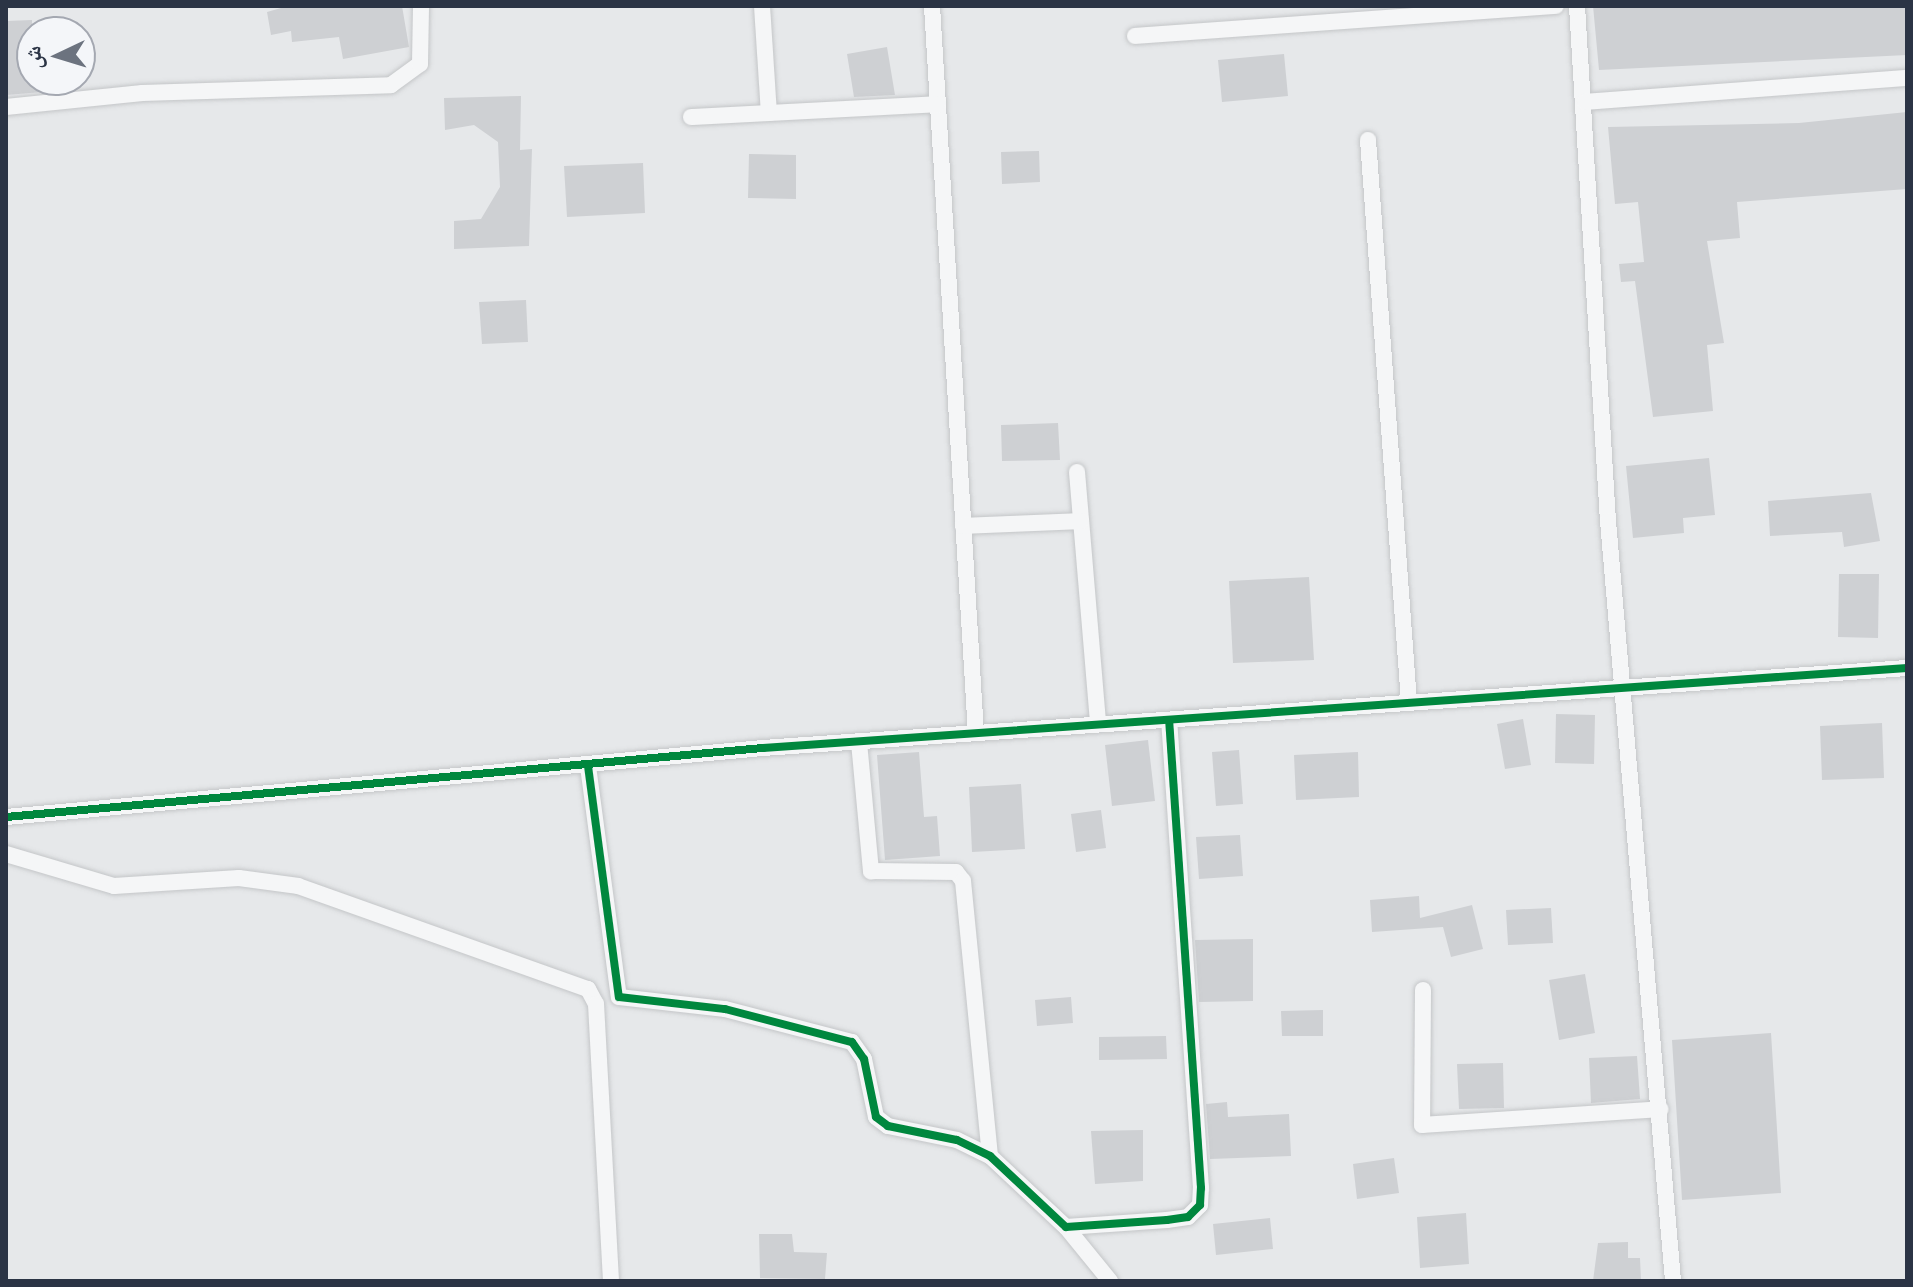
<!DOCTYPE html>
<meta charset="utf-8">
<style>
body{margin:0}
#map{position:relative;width:1913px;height:1287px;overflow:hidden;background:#e6e8ea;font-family:Signika,"Noto Naskh Arabic",sans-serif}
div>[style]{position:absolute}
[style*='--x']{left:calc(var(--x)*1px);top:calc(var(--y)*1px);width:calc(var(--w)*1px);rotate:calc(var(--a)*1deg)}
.building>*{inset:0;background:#ced0d3}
.roads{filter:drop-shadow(0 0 2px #c4c6c8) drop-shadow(0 0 2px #c4c6c8)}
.minor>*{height:16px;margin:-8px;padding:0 8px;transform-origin:8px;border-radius:8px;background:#f5f6f7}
.cycleway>*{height:8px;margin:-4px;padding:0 4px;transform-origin:4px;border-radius:4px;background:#00873e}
span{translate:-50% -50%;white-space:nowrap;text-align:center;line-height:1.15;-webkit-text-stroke:6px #f4f6f9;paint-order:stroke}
.frame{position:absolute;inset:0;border:8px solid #2b3445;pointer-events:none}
.north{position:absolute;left:16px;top:16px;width:80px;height:80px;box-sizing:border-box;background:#f4f6f9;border:2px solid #a4a8b1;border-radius:50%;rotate:266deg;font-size:22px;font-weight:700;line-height:32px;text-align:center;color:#2b3445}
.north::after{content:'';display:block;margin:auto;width:28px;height:36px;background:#6c737f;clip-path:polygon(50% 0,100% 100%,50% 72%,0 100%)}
</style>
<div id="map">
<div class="building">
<div style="clip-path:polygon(288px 6px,402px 6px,409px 47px,343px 59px,339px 37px,292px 42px,291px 31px,271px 35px,267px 12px)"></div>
<div style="clip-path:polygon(1593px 6px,1907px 6px,1907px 55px,1599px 70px)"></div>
<div style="clip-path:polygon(32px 20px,32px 80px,66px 80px,66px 90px,6px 95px,6px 21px)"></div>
<div style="clip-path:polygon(887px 47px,895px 95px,854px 97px,847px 54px)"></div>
<div style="clip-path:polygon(1284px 54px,1288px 96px,1222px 102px,1218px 60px)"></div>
<div style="clip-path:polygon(521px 96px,520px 150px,532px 149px,529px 246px,454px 249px,454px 221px,481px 219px,500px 187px,498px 142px,474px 125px,445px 130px,444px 98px)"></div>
<div style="clip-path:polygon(1907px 112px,1907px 189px,1737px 202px,1740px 238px,1707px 241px,1724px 343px,1707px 345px,1713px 411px,1653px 417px,1635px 281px,1621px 282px,1619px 264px,1644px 262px,1638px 202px,1615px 204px,1608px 127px,1799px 123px)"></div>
<div style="clip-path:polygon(1039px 151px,1040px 182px,1002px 184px,1001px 152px)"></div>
<div style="clip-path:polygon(749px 154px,796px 155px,796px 199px,748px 198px)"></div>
<div style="clip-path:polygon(643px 163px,645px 213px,567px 217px,564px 166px)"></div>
<div style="clip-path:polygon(526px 300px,528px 342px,482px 344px,479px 302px)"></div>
<div style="clip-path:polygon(1058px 423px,1060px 460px,1002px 461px,1001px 425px)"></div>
<div style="clip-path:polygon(1709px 458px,1715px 515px,1683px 518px,1684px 533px,1633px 538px,1626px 466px)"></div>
<div style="clip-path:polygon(1871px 493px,1880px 541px,1844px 547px,1842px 532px,1770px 536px,1768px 501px)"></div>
<div style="clip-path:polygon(1839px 574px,1879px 574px,1878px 638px,1838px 637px)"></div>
<div style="clip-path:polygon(1309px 577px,1314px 660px,1233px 663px,1229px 581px)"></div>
<div style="clip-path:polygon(1556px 714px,1595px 715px,1594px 764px,1555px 763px)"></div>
<div style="clip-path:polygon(1523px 719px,1531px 765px,1505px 769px,1497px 724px)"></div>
<div style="clip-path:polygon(1882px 723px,1884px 778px,1822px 780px,1820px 726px)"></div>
<div style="clip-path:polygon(1148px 740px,1155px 801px,1112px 806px,1105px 745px)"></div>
<div style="clip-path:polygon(1239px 750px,1243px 804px,1216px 806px,1212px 752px)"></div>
<div style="clip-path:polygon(919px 752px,924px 817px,937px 816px,940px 856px,885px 860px,877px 755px)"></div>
<div style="clip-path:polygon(1358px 752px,1359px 797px,1296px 800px,1294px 755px)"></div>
<div style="clip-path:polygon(1021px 784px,1025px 849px,972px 852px,969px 787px)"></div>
<div style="clip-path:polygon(1101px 810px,1106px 848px,1076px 852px,1071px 814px)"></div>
<div style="clip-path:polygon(1240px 835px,1243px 876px,1199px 879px,1196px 837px)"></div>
<div style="clip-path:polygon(1419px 896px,1420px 918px,1472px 905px,1483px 949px,1451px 957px,1443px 927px,1372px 932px,1370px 900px)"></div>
<div style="clip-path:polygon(1551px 908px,1553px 943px,1508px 945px,1506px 910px)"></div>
<div style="clip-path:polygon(1253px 939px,1253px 1001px,1199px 1002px,1195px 940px)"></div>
<div style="clip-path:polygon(1585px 974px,1595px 1033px,1559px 1040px,1549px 980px)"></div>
<div style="clip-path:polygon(1071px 997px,1073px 1023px,1037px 1026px,1035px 1000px)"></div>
<div style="clip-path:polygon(1323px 1010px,1323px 1036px,1282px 1036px,1281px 1011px)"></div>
<div style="clip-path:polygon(1771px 1033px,1781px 1193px,1682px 1200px,1672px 1040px)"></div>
<div style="clip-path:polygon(1166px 1036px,1167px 1059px,1099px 1060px,1099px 1037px)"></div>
<div style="clip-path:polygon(1637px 1056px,1640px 1099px,1591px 1103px,1589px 1058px)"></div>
<div style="clip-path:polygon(1503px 1063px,1504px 1108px,1459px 1109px,1457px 1064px)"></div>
<div style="clip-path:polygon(1227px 1102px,1228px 1117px,1289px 1114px,1291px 1156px,1210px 1159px,1206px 1104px)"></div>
<div style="clip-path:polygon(1143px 1130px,1143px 1181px,1095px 1184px,1091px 1131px)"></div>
<div style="clip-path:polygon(1394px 1158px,1399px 1193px,1357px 1199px,1353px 1164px)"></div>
<div style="clip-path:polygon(1466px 1213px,1469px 1264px,1420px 1268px,1417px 1217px)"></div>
<div style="clip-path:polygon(1270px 1218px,1273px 1249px,1216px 1255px,1213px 1224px)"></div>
<div style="clip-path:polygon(759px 1234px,792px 1234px,794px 1252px,827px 1253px,825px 1279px,760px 1278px)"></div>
<div style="clip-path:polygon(1628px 1242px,1628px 1258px,1640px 1258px,1641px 1281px,1593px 1281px,1598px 1243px)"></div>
</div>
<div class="roads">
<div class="minor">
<div style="--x:762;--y:6;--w:107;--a:86.3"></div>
<div style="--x:932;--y:6;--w:728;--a:86.54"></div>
<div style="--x:1577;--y:6;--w:516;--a:86.56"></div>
<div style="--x:1608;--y:521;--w:763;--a:85.11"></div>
<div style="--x:1135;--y:36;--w:422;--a:-4.1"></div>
<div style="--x:1585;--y:102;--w:323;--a:-4.3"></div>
<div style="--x:6;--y:107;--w:137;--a:-5.9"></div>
<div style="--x:142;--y:93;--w:249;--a:-1.8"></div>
<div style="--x:391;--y:85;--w:36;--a:-36"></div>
<div style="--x:420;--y:64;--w:58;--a:-89"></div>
<div style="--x:691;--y:117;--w:247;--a:-3"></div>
<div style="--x:1368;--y:140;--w:563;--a:85.83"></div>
<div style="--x:1077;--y:472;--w:253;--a:85.2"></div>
<div style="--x:963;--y:526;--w:118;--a:-2.4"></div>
<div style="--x:859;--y:742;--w:130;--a:84.7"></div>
<div style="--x:871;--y:871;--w:85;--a:0.7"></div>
<div style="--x:956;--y:872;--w:11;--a:52"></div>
<div style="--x:963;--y:881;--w:276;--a:84.4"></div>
<div style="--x:588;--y:766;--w:233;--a:82.4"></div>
<div style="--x:619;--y:997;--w:107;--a:6.5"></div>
<div style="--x:725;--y:1009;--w:131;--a:14.6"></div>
<div style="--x:852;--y:1042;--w:21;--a:55"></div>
<div style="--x:864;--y:1059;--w:59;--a:78.3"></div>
<div style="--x:876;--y:1117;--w:15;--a:37"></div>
<div style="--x:888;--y:1126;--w:70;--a:11.5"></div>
<div style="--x:957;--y:1140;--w:37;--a:26"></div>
<div style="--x:990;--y:1156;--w:104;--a:43.1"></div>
<div style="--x:1066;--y:1227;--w:101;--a:-4"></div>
<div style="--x:1167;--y:1220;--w:21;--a:-8"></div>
<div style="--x:1188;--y:1217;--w:17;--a:-45"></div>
<div style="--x:1200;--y:1205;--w:17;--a:-87"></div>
<div style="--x:1201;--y:1188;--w:468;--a:-93.9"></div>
<div style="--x:6;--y:817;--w:760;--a:-5.21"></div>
<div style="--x:763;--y:748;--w:1147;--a:-4"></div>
<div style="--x:6;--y:854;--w:113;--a:16.5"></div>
<div style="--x:114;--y:886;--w:125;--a:-3.7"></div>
<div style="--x:239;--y:878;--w:60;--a:7.7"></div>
<div style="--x:298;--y:886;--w:308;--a:19.6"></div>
<div style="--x:588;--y:989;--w:17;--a:62"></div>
<div style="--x:596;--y:1004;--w:277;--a:86.9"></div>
<div style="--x:1423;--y:990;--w:135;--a:90.4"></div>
<div style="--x:1422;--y:1125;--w:239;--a:-3.8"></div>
<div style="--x:1066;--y:1227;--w:70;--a:50.8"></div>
</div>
</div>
<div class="cycleway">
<div style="--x:588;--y:766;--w:233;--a:82.4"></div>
<div style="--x:619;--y:997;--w:107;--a:6.5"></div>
<div style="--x:725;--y:1009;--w:131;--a:14.6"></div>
<div style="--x:852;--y:1042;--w:21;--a:55"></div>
<div style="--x:864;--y:1059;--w:59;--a:78.3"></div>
<div style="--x:876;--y:1117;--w:15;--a:37"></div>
<div style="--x:888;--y:1126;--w:70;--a:11.5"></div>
<div style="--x:957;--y:1140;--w:37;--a:26"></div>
<div style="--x:990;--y:1156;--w:104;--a:43.1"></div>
<div style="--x:1066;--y:1227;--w:101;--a:-4"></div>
<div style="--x:1167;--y:1220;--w:21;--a:-8"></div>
<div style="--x:1188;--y:1217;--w:17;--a:-45"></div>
<div style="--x:1200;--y:1205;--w:17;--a:-87"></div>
<div style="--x:1201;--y:1188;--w:468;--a:-93.9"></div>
<div style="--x:6;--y:817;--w:760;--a:-5.21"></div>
<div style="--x:763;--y:748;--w:1147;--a:-4"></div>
</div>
<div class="frame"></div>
<div class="north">ش</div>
</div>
